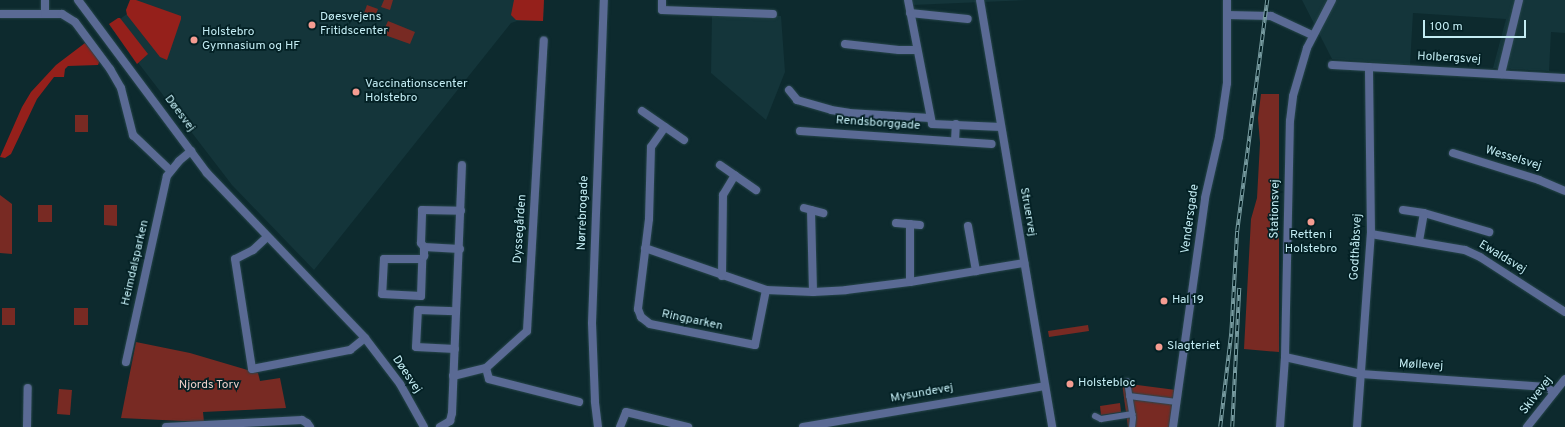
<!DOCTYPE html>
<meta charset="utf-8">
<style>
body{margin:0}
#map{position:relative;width:1565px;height:427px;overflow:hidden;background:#0d2a2e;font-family:Overpass,sans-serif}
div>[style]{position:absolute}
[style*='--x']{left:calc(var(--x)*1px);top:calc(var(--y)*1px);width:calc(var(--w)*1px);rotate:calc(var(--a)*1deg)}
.built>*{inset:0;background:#14353a}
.green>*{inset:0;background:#782a23}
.forest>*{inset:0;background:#95201b}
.roads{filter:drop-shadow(0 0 1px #26454a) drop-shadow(0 0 1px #26454a)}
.pedestrian>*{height:6px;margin:-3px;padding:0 3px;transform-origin:3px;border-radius:3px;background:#5a6a94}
.minor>*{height:8px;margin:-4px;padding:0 4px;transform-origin:4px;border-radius:4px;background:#5a6a94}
.tertiary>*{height:8px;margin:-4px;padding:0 4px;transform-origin:4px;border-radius:4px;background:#5a6a94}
.rail>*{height:3.5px;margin-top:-1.75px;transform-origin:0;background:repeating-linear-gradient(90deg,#032024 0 6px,#779ba0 0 12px);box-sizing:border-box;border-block:1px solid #779ba0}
.dots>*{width:11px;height:11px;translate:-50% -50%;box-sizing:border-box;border:2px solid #032024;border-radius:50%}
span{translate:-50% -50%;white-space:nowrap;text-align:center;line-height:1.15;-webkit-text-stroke:3.5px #032024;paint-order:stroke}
.poi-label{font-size:12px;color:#c3ecf3}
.left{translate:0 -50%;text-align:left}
.street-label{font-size:12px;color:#c3ecf3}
.park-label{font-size:12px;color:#ecccc7}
.scale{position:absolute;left:1423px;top:20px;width:103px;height:18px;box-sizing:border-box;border:2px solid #c3ecf3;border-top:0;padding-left:5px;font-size:12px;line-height:14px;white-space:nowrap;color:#c3ecf3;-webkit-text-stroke:3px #032024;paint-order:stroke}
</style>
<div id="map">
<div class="built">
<div style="clip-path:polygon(133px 0,544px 0,543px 21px,517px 21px,511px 23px,314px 270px,232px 185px,110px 26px,127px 14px)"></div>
<div style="clip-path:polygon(911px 0,1027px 0,912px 5px)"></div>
<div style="clip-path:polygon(1302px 0,1565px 0,1565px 33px,1551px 32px,1549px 71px,1493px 68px,1506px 19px,1413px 13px,1410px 65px,1332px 59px)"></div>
<div style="clip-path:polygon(712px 16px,781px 16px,785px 72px,766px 120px,711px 73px)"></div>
</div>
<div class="green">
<div style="clip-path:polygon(384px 0,393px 0,390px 10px,381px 7px)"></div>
<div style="clip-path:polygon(367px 5px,378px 9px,374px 19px,363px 16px)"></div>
<div style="clip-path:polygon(388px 21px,415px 32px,410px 44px,382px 34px)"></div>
<div style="clip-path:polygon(1261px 94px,1279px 94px,1279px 352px,1244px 349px,1251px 219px,1257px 198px,1260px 143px,1258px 118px)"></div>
<div style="clip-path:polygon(75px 115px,88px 115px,88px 132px,75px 132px)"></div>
<div style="clip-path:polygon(0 195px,12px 204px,12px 254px,0 253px)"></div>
<div style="clip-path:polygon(38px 205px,52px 205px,52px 222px,38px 222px)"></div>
<div style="clip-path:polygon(104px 205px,117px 205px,117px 226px,104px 225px)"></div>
<div style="clip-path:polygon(2px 308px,15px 308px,15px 325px,2px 325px)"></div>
<div style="clip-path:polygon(74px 308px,88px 308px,88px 325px,74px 325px)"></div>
<div style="clip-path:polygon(1088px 325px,1089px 331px,1049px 337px,1048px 331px)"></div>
<div style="clip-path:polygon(136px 342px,190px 353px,258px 373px,260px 381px,280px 378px,286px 408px,203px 412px,204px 422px,121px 418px)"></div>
<div style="clip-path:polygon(1122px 383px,1176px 390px,1170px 427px,1128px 427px)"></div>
<div style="clip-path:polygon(59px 389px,72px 390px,70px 415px,57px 414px)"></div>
<div style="clip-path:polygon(1120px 403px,1121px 412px,1101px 415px,1100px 406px)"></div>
</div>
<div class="forest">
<div style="clip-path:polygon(130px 0,136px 0,181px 16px,181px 19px,167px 60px,160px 57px,127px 15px,126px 10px)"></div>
<div style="clip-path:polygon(514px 0,544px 0,543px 21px,516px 20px,511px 15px)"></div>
<div style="clip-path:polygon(118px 18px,120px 18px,148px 54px,137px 64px,109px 24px)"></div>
<div style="clip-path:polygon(85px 43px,100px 60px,98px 65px,68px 66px,65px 69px,64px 77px,54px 77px,37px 99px,11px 154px,5px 158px,0 157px,22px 107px,31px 92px,56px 65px)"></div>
</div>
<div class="roads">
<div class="pedestrian">
<div style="--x:1127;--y:381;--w:37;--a:81"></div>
<div style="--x:1133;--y:418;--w:9;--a:96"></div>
<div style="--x:1129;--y:396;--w:48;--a:7.1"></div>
<div style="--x:1095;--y:416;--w:7;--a:27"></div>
<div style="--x:1101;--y:419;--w:32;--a:-9"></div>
</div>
<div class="minor">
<div style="--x:662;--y:0;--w:10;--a:90"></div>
<div style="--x:662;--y:10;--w:111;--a:2.1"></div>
<div style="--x:908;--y:0;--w:126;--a:79"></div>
<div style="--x:932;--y:124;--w:69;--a:2.5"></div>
<div style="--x:910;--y:13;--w:58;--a:5.9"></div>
<div style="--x:0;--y:14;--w:45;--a:0"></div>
<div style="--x:45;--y:14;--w:14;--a:-90"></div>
<div style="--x:45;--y:14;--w:17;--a:0"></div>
<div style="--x:62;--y:14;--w:15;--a:32"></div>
<div style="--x:75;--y:22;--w:59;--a:53.3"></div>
<div style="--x:110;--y:69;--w:22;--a:60"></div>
<div style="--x:121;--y:88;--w:49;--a:75.7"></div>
<div style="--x:133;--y:135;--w:52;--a:43.5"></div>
<div style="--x:1227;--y:15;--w:44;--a:1.3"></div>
<div style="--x:1271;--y:16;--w:45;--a:24.9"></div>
<div style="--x:845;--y:44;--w:54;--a:6.3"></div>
<div style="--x:899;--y:50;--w:18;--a:0"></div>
<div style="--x:1332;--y:65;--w:233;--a:3.2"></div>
<div style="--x:1501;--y:74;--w:76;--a:-76.3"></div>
<div style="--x:789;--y:90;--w:13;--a:51"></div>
<div style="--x:797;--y:100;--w:35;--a:16"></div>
<div style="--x:831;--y:110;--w:18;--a:9"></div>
<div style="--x:849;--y:113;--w:81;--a:3.5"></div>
<div style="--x:642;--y:111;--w:51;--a:34.6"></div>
<div style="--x:665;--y:127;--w:24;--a:125"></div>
<div style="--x:651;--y:147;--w:72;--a:91.6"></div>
<div style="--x:649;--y:219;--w:91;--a:97"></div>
<div style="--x:638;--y:309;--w:9;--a:69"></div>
<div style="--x:641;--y:317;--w:11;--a:38"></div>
<div style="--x:650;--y:324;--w:107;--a:11.3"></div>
<div style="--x:755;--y:345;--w:56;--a:-78.7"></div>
<div style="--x:800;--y:131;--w:192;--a:3.9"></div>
<div style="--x:955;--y:141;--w:17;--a:-87"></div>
<div style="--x:1453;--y:153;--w:90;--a:17.4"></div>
<div style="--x:1539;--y:180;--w:28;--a:23"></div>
<div style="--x:720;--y:165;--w:44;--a:34.8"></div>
<div style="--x:804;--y:208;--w:20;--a:15"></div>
<div style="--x:811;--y:210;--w:82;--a:88.6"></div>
<div style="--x:1403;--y:210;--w:21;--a:8"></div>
<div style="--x:1424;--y:213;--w:68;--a:16.3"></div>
<div style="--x:896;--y:223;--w:24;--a:5"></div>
<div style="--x:968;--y:226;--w:46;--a:79.9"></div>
<div style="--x:1371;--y:234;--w:95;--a:9.7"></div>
<div style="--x:1465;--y:250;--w:17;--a:25"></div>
<div style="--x:1480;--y:257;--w:101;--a:32.9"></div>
<div style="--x:267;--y:237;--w:19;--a:137"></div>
<div style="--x:253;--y:250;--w:20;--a:153"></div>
<div style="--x:235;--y:259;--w:111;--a:81.2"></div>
<div style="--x:252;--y:369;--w:100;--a:-11"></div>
<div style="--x:350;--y:350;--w:19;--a:-39"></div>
<div style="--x:1419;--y:241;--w:28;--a:-80"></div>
<div style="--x:645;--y:248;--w:128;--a:19.1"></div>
<div style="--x:766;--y:290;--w:47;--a:2.4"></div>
<div style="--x:813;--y:292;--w:33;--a:-3"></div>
<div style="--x:846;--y:290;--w:64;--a:-7.1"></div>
<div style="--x:910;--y:282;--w:116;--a:-9.5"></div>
<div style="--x:460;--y:249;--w:36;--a:-177"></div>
<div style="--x:424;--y:247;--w:5;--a:-127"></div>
<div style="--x:421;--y:243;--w:33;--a:-88"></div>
<div style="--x:422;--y:210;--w:39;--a:1"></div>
<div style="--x:422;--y:259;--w:38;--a:180"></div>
<div style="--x:384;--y:259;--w:35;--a:93"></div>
<div style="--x:382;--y:294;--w:39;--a:3"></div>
<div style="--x:421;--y:296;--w:37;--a:-88"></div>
<div style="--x:422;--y:259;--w:4;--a:-56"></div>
<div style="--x:424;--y:256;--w:9;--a:-90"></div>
<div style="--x:722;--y:276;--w:81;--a:-89.3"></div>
<div style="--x:723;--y:195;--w:23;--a:-59"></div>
<div style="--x:910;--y:282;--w:58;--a:-90"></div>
<div style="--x:455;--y:349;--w:39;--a:-177"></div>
<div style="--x:416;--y:347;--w:37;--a:-87"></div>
<div style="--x:418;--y:310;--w:38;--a:2"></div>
<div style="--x:1285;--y:357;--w:78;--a:12.6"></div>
<div style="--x:1361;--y:374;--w:186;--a:4"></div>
<div style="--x:1547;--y:387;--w:9;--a:41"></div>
<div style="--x:126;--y:362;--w:190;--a:-77.6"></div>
<div style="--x:167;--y:176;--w:19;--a:-51"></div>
<div style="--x:179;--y:161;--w:16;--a:-40"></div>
<div style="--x:486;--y:368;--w:11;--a:75"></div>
<div style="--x:489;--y:379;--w:93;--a:14.3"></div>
<div style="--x:453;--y:376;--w:34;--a:-14"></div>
<div style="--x:486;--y:368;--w:55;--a:-42.1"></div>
<div style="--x:527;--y:331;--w:291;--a:-86.7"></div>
<div style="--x:27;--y:427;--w:39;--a:-89"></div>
<div style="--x:166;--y:427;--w:136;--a:-2.9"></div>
<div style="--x:302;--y:420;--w:6;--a:31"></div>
<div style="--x:307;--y:423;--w:5;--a:53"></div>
<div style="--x:440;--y:427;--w:12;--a:-31"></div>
<div style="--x:450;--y:421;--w:8;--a:-76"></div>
<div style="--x:452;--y:413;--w:248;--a:-87.7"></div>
<div style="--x:620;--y:427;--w:16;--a:-68"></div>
<div style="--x:626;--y:412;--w:64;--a:13.6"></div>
<div style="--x:803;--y:427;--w:245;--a:-9.6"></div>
<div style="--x:1173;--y:427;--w:231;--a:-82"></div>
<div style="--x:1205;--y:198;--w:63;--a:-77.1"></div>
<div style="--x:1219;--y:137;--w:55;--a:-81.6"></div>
<div style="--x:1227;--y:83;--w:83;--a:-90"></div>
<div style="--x:1357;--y:427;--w:194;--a:-85.9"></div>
<div style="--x:1371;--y:234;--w:167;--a:-90.7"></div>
<div style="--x:1527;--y:427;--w:61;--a:-51.6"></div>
</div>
<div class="tertiary">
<div style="--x:78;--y:0;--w:216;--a:53.3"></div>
<div style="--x:207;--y:173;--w:228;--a:46.2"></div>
<div style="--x:365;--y:338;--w:58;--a:52.7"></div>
<div style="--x:400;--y:384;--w:49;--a:60.8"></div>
<div style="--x:980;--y:0;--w:433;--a:80.4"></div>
<div style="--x:598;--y:427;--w:26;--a:-97"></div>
<div style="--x:595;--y:401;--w:78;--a:-92.2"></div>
<div style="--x:592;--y:323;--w:323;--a:-87.9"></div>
<div style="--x:1280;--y:427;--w:70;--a:-85.9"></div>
<div style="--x:1285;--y:357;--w:236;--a:-88.8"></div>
<div style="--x:1290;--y:121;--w:25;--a:-83"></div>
<div style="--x:1293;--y:96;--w:50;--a:-73.7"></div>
<div style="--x:1307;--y:48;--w:54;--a:-62.5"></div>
</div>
</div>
<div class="rail">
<div style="--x:1220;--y:427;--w:94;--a:-83.3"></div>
<div style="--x:1231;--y:334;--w:103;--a:-86.7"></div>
<div style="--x:1237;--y:231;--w:233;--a:-82.6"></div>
<div style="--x:1232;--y:427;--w:139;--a:-87.1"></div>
</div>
<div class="dots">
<div style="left:312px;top:25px;background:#f59c91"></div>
<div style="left:194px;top:40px;background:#f59c91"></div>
<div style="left:356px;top:92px;background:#f59c91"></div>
<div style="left:1311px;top:222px;background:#f59c91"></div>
<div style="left:1164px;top:301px;background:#f59c91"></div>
<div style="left:1159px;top:347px;background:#f59c91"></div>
<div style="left:1070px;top:384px;background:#f59c91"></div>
</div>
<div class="poi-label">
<span class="left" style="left:320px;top:25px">Døesvejens<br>Fritidscenter</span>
<span class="left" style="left:202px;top:40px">Holstebro<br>Gymnasium og HF</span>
<span class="left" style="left:365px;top:92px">Vaccinationscenter<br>Holstebro</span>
<span style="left:1311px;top:243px">Retten i<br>Holstebro</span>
<span class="left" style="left:1172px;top:301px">Hal 19</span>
<span class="left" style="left:1167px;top:347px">Slagteriet</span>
<span class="left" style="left:1078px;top:384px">Holstebloc</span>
</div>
<div class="street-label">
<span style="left:1449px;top:59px;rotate:3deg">Holbergsvej</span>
<span style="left:179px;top:114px;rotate:53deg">Døesvej</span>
<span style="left:878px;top:124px;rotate:4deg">Rendsborggade</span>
<span style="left:1513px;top:159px;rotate:17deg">Wesselsvej</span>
<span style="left:1276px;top:209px;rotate:-89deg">Stationsvej</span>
<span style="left:1027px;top:212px;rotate:80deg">Struervej</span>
<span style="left:584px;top:213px;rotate:-88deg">Nørrebrogade</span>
<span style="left:1191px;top:219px;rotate:-82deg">Vendersgade</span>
<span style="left:521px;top:229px;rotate:-86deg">Dyssegården</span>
<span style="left:1357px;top:247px;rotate:-87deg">Godthåbsvej</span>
<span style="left:1502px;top:258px;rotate:31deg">Ewaldsvej</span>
<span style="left:136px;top:263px;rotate:-77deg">Heimdalsparken</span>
<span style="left:692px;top:321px;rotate:12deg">Ringparken</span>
<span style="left:1421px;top:366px;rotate:3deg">Møllevej</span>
<span style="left:406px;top:375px;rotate:56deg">Døesvej</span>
<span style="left:922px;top:394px;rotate:-10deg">Mysundevej</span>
<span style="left:1537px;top:396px;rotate:-52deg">Skivevej</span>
</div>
<div class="park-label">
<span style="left:209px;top:386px">Njords Torv</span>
</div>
<div class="scale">100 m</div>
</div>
